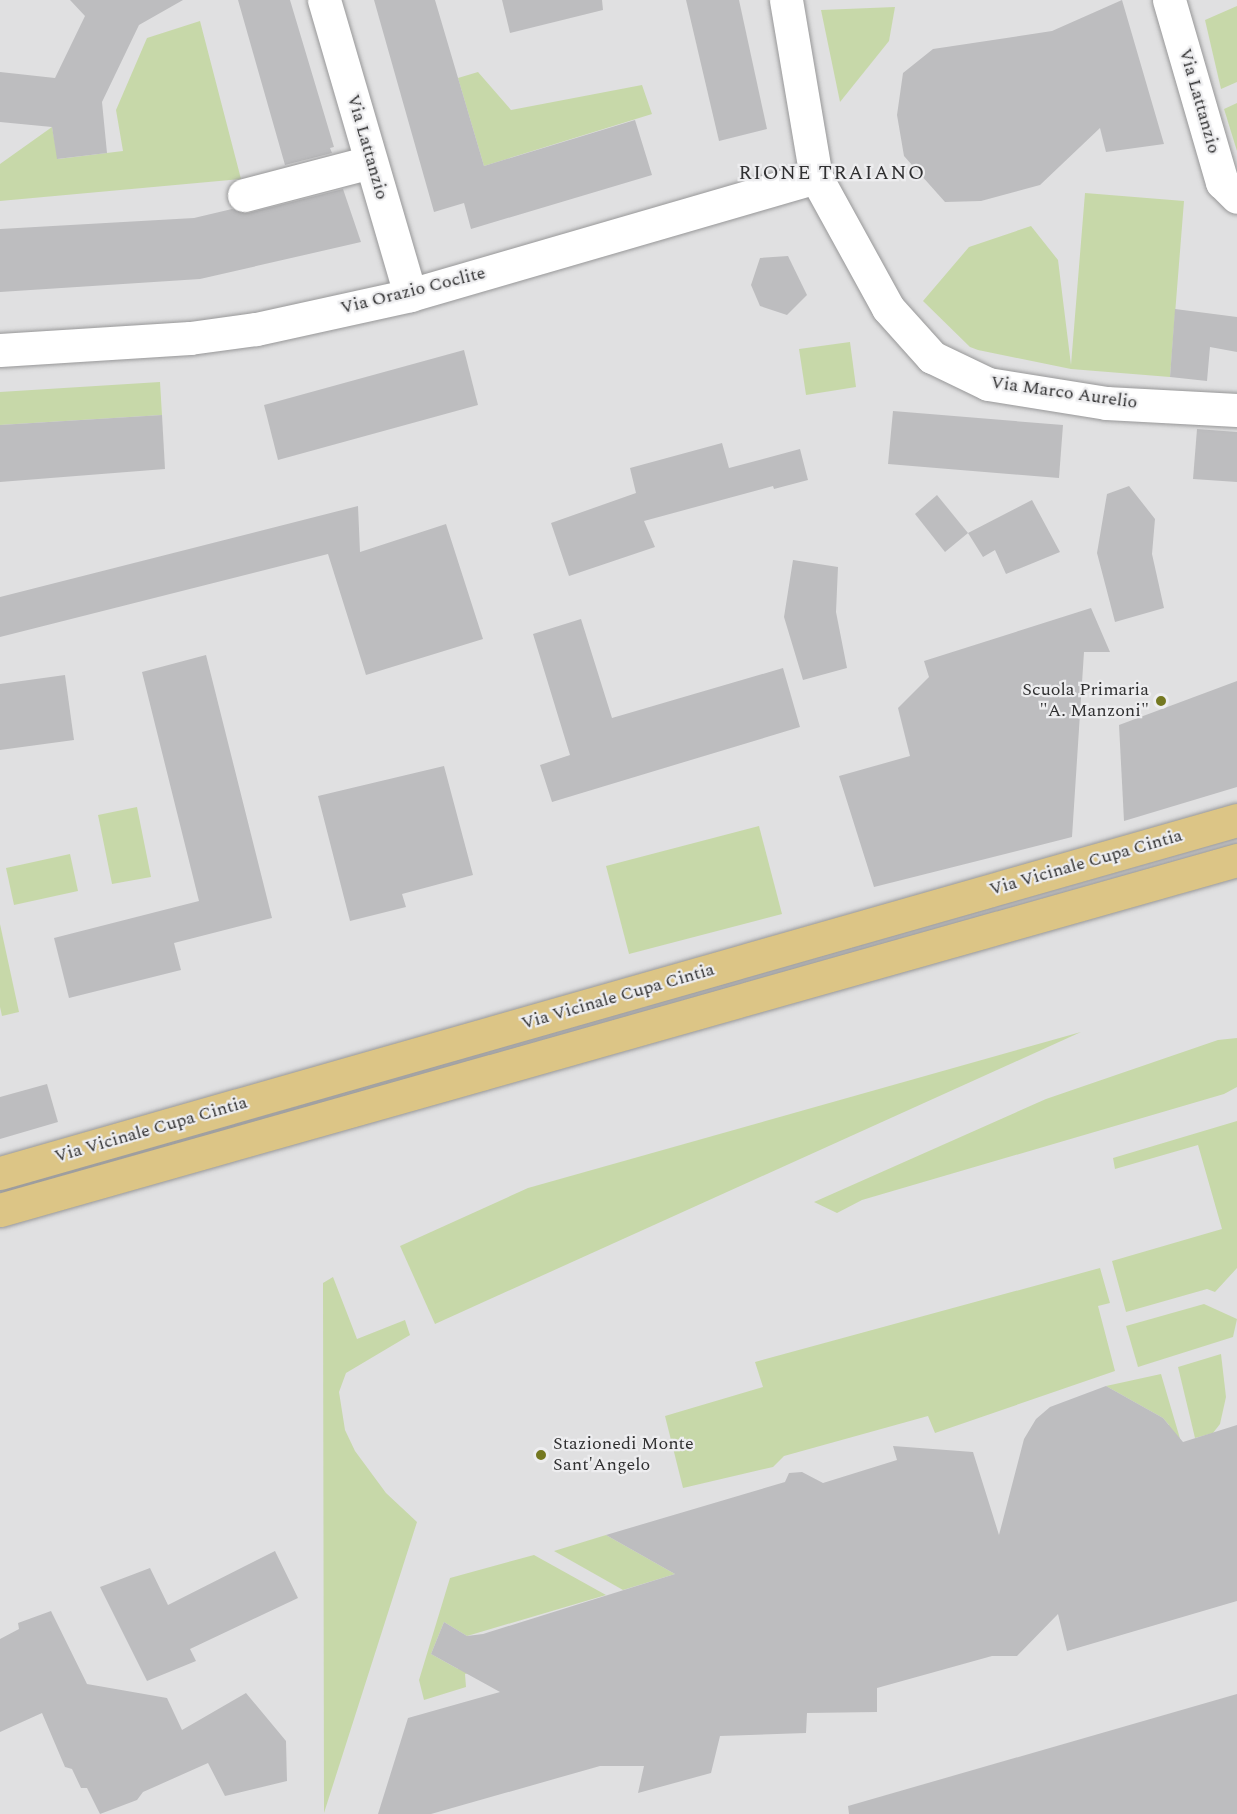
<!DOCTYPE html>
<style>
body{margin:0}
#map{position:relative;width:1237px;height:1814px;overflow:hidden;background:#e0e0e1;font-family:Spectral,serif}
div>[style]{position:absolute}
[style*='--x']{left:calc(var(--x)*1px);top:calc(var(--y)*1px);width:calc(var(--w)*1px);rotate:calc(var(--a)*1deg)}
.green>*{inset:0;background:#c7d8a9}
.building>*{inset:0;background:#bdbdbf}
.roads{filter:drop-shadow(0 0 2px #979798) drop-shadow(0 0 2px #979798)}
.minor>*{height:33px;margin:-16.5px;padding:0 16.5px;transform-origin:16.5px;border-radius:16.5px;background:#fff}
.major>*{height:33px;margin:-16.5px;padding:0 16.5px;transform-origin:16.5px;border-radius:16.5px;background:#dcc586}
.dots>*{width:16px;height:16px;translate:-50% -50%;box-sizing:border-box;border:3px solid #ededef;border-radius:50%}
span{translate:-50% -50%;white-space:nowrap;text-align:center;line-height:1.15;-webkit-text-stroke:4.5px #ededef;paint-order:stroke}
.street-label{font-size:18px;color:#303031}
.poi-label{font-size:18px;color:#303031}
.right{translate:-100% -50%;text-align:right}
.left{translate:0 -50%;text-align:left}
.neighbourhood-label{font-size:20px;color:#303031;letter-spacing:1.5px}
</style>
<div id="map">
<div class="green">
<div style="clip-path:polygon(1237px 6px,1237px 82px,1221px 89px,1205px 20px)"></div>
<div style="clip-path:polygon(895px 7px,889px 41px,840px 102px,821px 10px)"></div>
<div style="clip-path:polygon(200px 21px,241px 179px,0 201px,0 164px,52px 127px,58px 159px,123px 151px,116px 110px,147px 38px)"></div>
<div style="clip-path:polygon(478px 72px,511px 110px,642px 85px,652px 114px,484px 166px,458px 78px)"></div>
<div style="clip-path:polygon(1237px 103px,1237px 151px,1224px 109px)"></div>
<div style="clip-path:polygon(1085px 193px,1184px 201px,1170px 377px,1071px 369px,978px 350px,970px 347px,923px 301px,969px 247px,1031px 226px,1058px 260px,1071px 365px)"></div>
<div style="clip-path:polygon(850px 342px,856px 387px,806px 395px,799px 349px)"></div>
<div style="clip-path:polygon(160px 382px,162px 415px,0 425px,0 392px)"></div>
<div style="clip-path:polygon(137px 807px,151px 877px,112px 884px,98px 815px)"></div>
<div style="clip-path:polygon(759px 826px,782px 914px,629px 954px,606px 866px)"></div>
<div style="clip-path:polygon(70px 854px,78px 891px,14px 905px,6px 868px)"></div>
<div style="clip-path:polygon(0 924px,19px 1012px,2px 1016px,0 1007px)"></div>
<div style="clip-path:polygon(1081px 1032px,435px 1324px,400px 1246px,528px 1188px)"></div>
<div style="clip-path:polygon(1237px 1038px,1237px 1087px,1224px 1094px,862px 1200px,837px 1213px,814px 1202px,1046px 1099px,1218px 1040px)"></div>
<div style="clip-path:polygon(1237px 1121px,1237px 1268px,1215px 1292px,1207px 1289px,1126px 1312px,1112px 1261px,1222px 1229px,1198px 1145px,1115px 1169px,1113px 1158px)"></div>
<div style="clip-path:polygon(1100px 1268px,1110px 1303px,1098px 1306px,1115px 1371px,935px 1433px,928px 1416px,784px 1456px,773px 1467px,683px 1488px,665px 1416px,763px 1387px,755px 1362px)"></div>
<div style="clip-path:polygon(333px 1277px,357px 1339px,405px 1320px,410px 1335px,346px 1373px,339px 1392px,345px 1430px,355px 1451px,386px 1493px,417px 1522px,324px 1813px,323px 1283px)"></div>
<div style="clip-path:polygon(1204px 1304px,1237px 1319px,1233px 1337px,1138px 1367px,1126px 1326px)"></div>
<div style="clip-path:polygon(1221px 1354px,1226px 1397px,1220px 1424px,1213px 1433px,1195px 1438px,1178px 1367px)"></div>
<div style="clip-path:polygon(1161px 1374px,1181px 1442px,1164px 1432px,1169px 1425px,1163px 1418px,1106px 1386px)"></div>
<div style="clip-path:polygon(606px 1535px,675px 1574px,623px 1590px,554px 1551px)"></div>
<div style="clip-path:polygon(534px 1555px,606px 1595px,467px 1636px,444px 1622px,431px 1654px,458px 1669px,470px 1646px,491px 1666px,465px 1674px,466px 1687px,424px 1700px,419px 1680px,450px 1578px)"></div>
</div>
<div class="building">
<div style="clip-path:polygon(70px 0,183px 0,139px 25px,102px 102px,107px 153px,57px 159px,52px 127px,0 122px,0 72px,55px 78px,85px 16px)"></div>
<div style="clip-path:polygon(238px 0,290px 0,334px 147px,330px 148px,332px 153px,285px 165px)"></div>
<div style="clip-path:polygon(374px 0,435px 0,484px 166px,635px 120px,652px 175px,471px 229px,464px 203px,434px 212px)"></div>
<div style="clip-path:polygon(502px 0,602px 0,603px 10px,510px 33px)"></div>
<div style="clip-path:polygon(686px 0,739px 0,767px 129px,719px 141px)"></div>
<div style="clip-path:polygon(1122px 0,1164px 144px,1106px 152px,1100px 128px,1040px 185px,981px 201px,945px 202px,904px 156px,897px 115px,903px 73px,933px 49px,1052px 31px)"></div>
<div style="clip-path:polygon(343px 189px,361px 242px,200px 279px,0 292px,0 229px,194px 218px,232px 209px,248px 213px)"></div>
<div style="clip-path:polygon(788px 256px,807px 295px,787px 315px,760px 306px,751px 285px,760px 258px)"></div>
<div style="clip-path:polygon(1175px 309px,1237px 317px,1237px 352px,1210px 347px,1207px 381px,1170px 377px)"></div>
<div style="clip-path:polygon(464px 350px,478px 405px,278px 460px,264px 405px)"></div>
<div style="clip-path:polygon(893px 411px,1063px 425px,1059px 478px,888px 464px)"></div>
<div style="clip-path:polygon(162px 415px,165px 469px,0 482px,0 425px)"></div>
<div style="clip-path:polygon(1197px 429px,1237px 432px,1237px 482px,1193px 479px)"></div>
<div style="clip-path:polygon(722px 443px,729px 468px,800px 449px,808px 480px,774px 489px,773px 486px,644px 521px,655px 547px,569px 576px,551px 523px,636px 493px,630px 468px)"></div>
<div style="clip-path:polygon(1129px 486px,1155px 519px,1152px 554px,1164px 608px,1115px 622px,1097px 553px,1107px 494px)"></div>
<div style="clip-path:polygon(937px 495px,968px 533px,945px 552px,915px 514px)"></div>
<div style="clip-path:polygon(1032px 500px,1060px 552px,1006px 574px,995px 550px,983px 557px,968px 533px)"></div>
<div style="clip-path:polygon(358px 506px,360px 552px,446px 524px,483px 639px,366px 675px,328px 554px,0 637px,0 597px)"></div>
<div style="clip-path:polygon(793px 560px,838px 567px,836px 612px,847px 668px,803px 680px,784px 617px)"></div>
<div style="clip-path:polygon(1091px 608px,1110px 652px,1084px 652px,1072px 837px,874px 887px,839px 776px,910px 756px,898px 708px,929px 677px,924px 661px)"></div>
<div style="clip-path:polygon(581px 619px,612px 718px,783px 668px,800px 727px,552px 802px,540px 765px,570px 755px,533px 634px)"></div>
<div style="clip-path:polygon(206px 655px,272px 918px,174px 943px,181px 970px,69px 998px,54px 938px,199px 901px,142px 672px)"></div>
<div style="clip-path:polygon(65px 675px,74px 740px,0 750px,0 684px)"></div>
<div style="clip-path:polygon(1237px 681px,1237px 787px,1124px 821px,1119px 725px)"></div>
<div style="clip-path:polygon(444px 766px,473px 875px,402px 894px,406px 907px,350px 921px,318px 796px)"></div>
<div style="clip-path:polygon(47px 1084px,58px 1122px,0 1139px,0 1097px)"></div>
<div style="clip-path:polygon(1106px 1386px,1163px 1418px,1183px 1442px,1237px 1425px,1237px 1601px,1067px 1651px,1058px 1614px,1017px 1656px,992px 1656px,877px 1688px,877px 1712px,807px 1713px,806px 1733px,720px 1736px,711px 1773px,638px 1793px,644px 1766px,600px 1766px,431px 1814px,378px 1814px,408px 1718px,500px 1692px,431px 1654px,444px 1622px,467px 1636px,483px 1634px,675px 1574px,606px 1535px,785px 1482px,789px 1473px,802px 1472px,823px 1483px,897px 1460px,893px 1446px,973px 1452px,999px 1535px,1024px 1439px,1036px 1419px,1050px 1407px)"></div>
<div style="clip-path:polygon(275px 1551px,298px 1598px,190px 1649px,196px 1661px,147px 1681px,100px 1587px,150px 1568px,168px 1605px)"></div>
<div style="clip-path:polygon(51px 1611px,87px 1684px,167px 1698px,182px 1730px,246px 1693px,286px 1741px,287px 1781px,225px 1796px,208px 1763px,143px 1792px,137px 1800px,100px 1814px,87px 1788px,81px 1788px,72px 1769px,65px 1767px,42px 1713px,0 1732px,0 1639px,19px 1629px,18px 1623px)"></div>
<div style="clip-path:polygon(1237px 1694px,1237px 1814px,849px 1814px,848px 1806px)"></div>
</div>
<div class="roads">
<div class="minor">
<div style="--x:324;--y:0;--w:307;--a:73.7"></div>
<div style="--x:786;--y:0;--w:180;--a:80.4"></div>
<div style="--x:816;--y:177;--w:149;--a:61.2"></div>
<div style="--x:888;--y:308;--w:66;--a:48.1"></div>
<div style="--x:932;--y:357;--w:62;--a:25.7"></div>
<div style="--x:988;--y:384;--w:120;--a:9.1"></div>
<div style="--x:1106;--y:403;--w:131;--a:3.1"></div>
<div style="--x:1169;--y:0;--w:190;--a:73.8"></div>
<div style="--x:1222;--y:182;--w:21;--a:45"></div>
<div style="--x:244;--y:195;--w:131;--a:-14.6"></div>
<div style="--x:0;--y:350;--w:190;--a:-3.6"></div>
<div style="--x:190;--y:338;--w:67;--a:-7.8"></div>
<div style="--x:256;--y:329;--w:158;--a:-12.4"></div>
<div style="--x:410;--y:295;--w:423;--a:-16.2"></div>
</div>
<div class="major">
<div style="--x:0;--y:1173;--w:1286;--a:-15.93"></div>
<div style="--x:0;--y:1210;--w:1286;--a:-15.8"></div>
</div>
</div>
<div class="dots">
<div style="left:1161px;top:701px;background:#747820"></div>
<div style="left:541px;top:1455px;background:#747820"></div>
</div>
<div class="street-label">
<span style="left:1199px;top:101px;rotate:74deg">Via Lattanzio</span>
<span style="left:367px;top:147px;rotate:74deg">Via Lattanzio</span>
<span style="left:413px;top:291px;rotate:-14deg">Via Orazio Coclite</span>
<span style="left:1064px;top:393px;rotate:8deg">Via Marco Aurelio</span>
<span style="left:1086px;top:863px;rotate:-16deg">Via Vicinale Cupa Cintia</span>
<span style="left:618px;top:997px;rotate:-16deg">Via Vicinale Cupa Cintia</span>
<span style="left:151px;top:1130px;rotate:-16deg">Via Vicinale Cupa Cintia</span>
</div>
<div class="poi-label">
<span class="right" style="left:1149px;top:701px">Scuola Primaria<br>"A. Manzoni"</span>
<span class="left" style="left:553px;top:1455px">Stazionedi Monte<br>Sant'Angelo</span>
</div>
<div class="neighbourhood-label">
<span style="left:832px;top:173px">RIONE TRAIANO</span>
</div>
</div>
